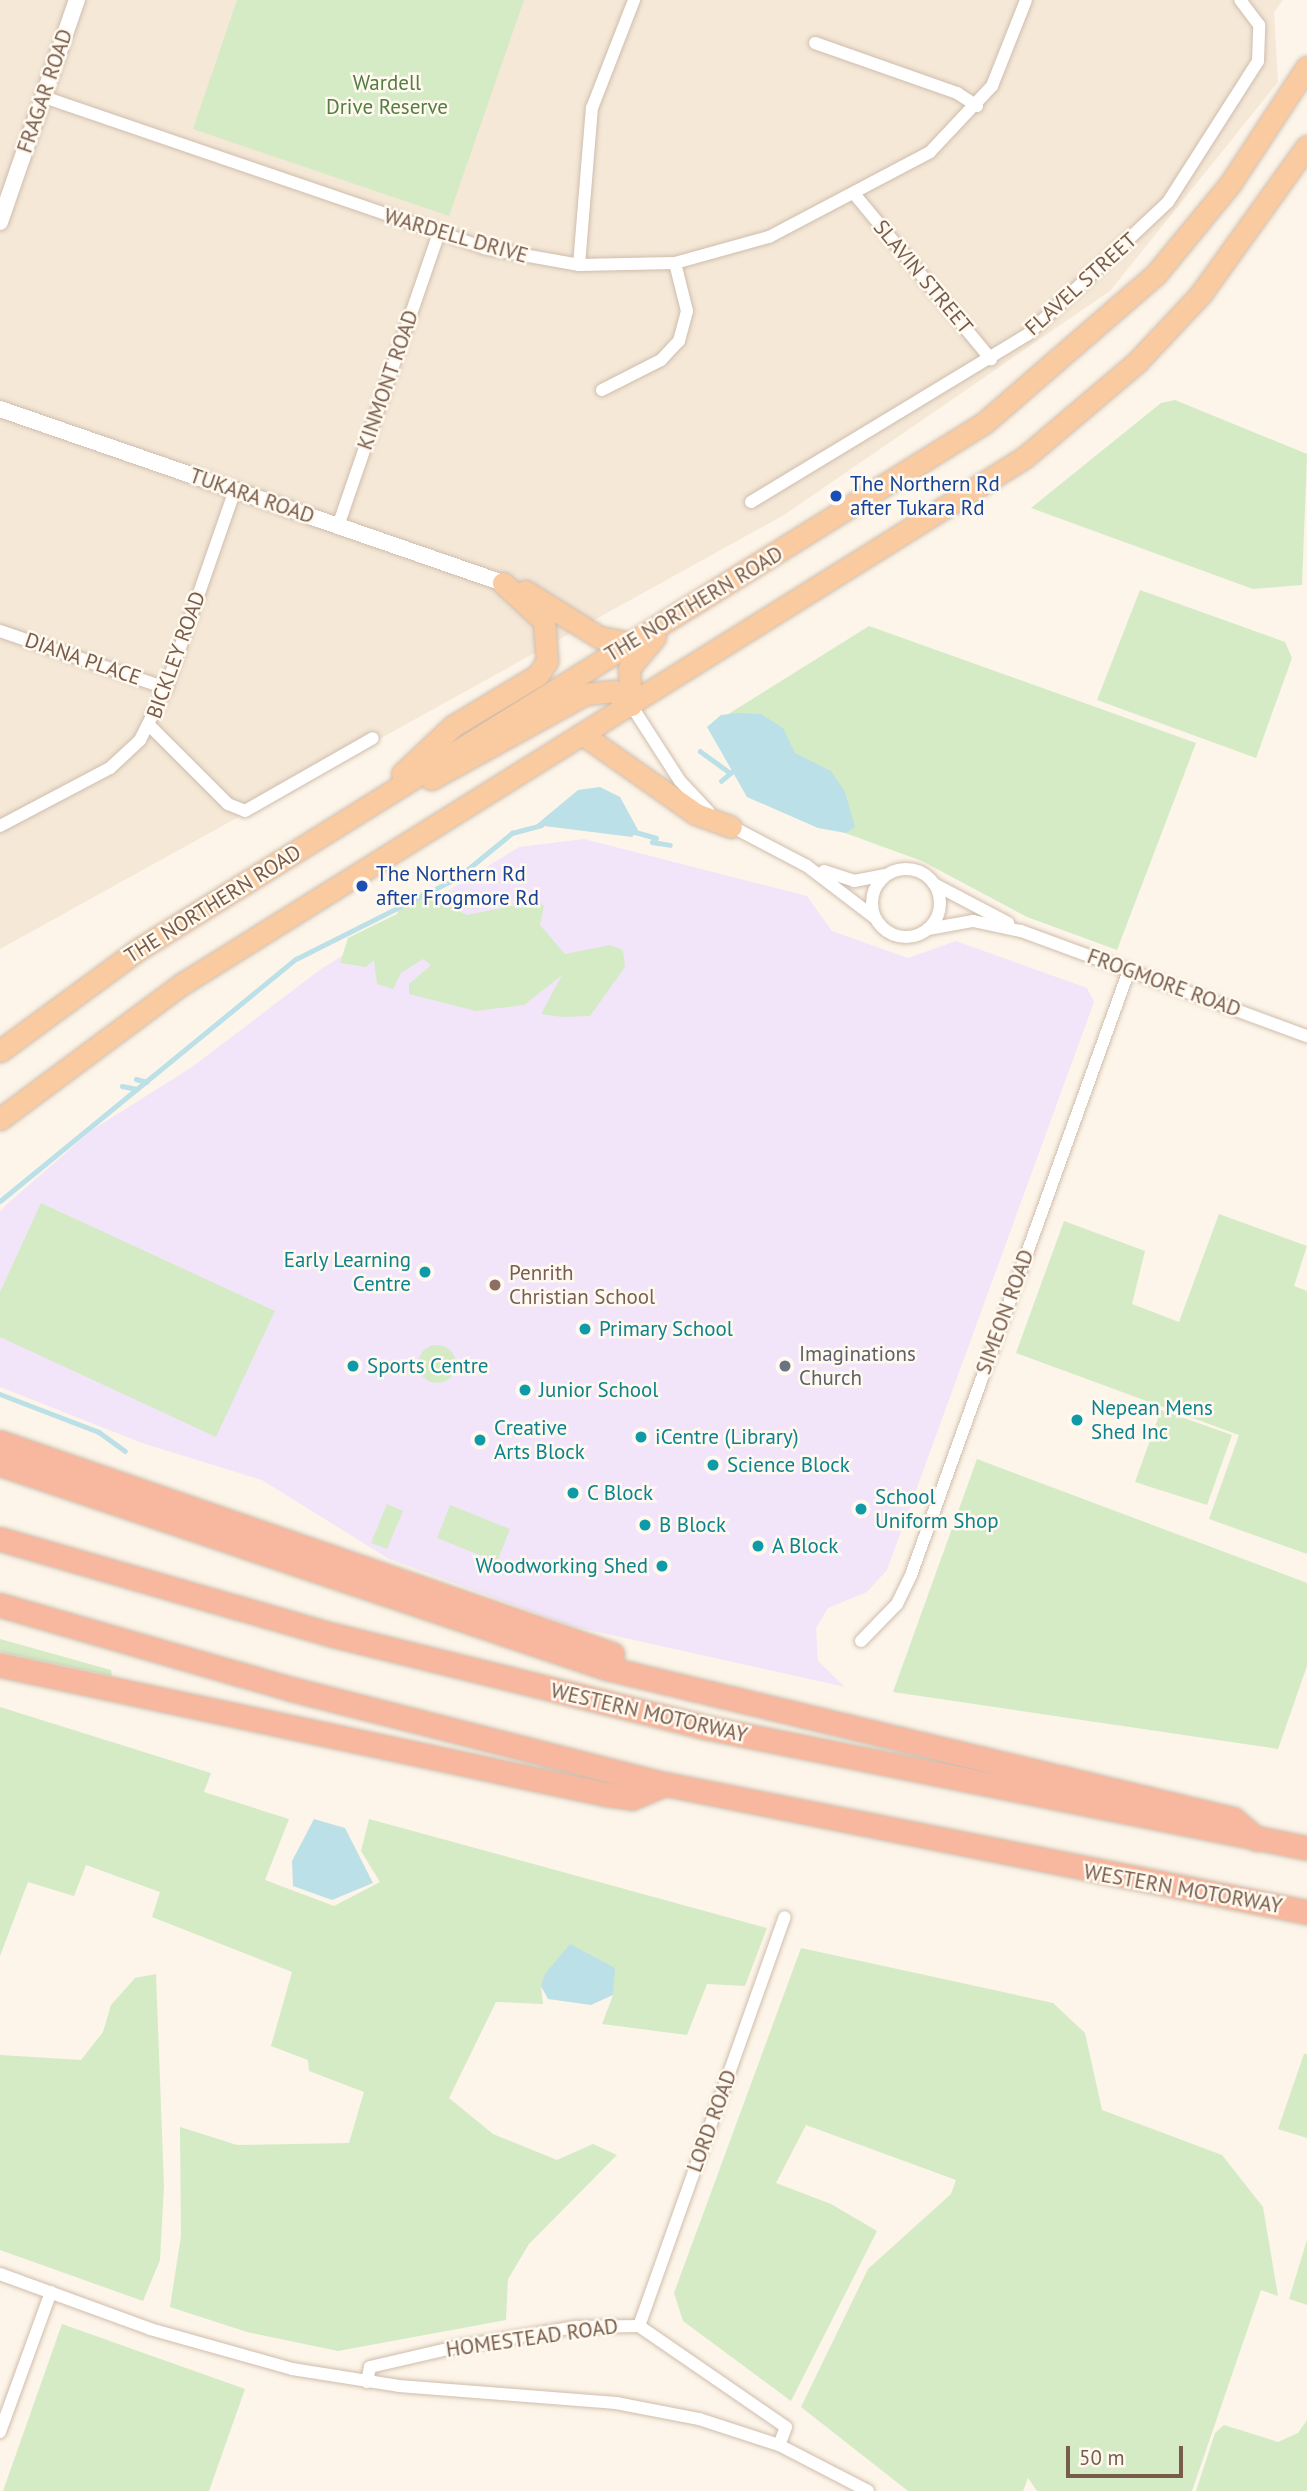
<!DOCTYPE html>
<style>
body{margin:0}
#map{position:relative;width:1307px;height:2491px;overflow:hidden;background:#fdf5e9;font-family:"PT Sans",sans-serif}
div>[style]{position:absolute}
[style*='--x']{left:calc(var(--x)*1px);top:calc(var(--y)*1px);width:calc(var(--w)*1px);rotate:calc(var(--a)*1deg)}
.residential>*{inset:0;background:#f5e8d7}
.education>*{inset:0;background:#f2e5fa}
.green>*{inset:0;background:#d4ebc6}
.round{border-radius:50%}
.water>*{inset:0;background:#bce0e7}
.stream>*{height:4.5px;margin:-2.25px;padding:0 2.25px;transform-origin:2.25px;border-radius:2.25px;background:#bce0e7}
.roads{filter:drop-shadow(0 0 2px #cfbdad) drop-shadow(0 0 2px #cfbdad)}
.minor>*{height:12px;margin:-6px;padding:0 6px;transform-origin:6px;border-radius:6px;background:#fff}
.minor>.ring{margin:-6px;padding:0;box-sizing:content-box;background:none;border:12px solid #fff;border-radius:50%}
.tertiary>*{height:16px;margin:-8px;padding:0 8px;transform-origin:8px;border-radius:8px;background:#fff}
.trunk>*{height:21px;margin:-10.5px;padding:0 10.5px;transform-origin:10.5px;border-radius:10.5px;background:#facaa0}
.motorway>*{height:23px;margin:-11.5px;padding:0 11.5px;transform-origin:11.5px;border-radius:11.5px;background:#f8b89f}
.dots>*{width:19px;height:19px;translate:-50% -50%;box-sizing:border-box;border:4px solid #fff9ef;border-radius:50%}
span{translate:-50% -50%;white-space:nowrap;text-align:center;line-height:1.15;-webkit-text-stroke:5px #fff9ef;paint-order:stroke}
.park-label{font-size:21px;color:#537e42}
.street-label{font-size:21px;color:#785c4b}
.transit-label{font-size:21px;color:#164399}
.left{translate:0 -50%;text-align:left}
.culture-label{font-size:21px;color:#0d838f}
.right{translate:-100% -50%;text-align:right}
.education-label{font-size:21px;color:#785e54}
.worship-label{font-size:21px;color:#5b616d}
.scale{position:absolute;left:1066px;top:2446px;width:117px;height:32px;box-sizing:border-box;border:4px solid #785c4b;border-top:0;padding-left:9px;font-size:21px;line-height:24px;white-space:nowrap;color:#785c4b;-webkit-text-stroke:5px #fff9ef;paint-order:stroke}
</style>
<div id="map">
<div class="residential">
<div style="clip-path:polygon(0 0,1283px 0,1274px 12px,1278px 82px,1110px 291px,784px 515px,0 949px)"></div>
</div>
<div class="education">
<div style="clip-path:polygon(584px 839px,807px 896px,832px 931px,908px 958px,956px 941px,1087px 988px,1094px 1002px,887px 1570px,867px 1592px,828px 1608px,816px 1628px,818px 1661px,845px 1687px,571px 1626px,389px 1559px,262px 1480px,142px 1443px,0 1387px,0 1211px,6px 1205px,92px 1130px,192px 1067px,321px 969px,519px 847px)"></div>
</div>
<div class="green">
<div style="clip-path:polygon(237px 0,524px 0,449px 216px,193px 129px)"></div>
<div style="clip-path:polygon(1175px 400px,1307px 454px,1302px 585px,1253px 589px,1031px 508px,1161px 403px)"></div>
<div style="clip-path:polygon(1140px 590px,1285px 642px,1292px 658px,1256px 758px,1097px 700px)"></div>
<div style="clip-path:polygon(869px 626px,1196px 743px,1117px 950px,1027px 917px,922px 861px,752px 799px,709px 726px)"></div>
<div style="clip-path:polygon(419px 891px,467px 915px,536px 901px,544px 906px,540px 925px,565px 954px,610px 945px,623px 950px,625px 967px,590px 1016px,562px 1017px,541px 1014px,562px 975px,524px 1005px,476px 1011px,409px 994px,409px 984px,431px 965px,423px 959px,401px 973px,393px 989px,377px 984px,374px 960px,366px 967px,340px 963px,348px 938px,397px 914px,402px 901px)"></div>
<div style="clip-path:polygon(41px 1203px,275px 1311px,216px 1437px,0 1337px,0 1292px)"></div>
<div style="clip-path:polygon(1219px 1214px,1307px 1246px,1294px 1286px,1307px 1291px,1307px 1554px,1209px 1519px,1239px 1435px,1016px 1353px,1064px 1221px,1145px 1251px,1132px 1304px,1179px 1322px)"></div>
<div class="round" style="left:418px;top:1345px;width:38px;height:38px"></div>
<div style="clip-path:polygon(1161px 1410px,1232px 1435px,1207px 1505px,1135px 1482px)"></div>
<div style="clip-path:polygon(977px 1459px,1307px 1583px,1307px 1666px,1278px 1749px,893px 1692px)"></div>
<div style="clip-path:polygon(387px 1504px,403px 1511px,387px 1549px,371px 1543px)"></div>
<div style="clip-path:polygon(450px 1505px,510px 1529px,497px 1562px,437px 1538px)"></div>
<div style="clip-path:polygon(0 1639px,111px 1670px,112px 1676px,0 1652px)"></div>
<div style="clip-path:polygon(0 1707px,211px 1773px,204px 1792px,289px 1819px,265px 1880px,334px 1906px,380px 1882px,361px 1851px,369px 1819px,767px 1928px,745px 1986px,707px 1984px,687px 2035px,602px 2024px,613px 1995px,541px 1986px,543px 2004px,496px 2002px,449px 2098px,493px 2134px,557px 2160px,593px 2144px,617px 2155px,529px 2244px,508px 2279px,506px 2320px,338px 2351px,247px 2332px,170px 2307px,181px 2236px,180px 2127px,237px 2145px,349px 2143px,364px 2092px,309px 2071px,308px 2060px,271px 2046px,292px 1972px,152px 1917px,160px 1892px,86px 1865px,74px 1896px,28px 1882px,0 1956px)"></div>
<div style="clip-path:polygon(801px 1948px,1053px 2003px,1085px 2033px,1102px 2110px,1222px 2155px,1263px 2207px,1278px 2296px,1261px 2290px,1192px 2491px,1037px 2491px,1028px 2478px,1023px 2491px,908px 2491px,801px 2407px,868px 2269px,951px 2194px,956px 2180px,806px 2125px,776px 2183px,831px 2204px,877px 2231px,791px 2401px,683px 2321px,674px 2293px)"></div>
<div style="clip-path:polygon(156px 1974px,164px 2186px,160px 2260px,143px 2301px,0 2250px,0 2055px,81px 2060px,103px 2032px,111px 2005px,135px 1978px)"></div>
<div style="clip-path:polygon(1304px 2054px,1307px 2054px,1307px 2138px,1278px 2129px)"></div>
<div style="clip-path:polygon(1307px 2240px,1307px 2305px,1289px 2299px)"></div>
<div style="clip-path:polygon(62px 2324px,245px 2389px,209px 2491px,3px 2491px)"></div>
<div style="clip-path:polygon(1307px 2420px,1307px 2491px,1196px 2491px,1215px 2433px,1224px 2425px,1278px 2442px,1298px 2433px)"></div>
</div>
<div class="water">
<div style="clip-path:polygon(740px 713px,761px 714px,783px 728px,795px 753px,831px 771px,845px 792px,855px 827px,846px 833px,818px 828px,747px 797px,707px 727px,721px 715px)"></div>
<div style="clip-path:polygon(600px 787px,620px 797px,638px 830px,632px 837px,536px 825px,578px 790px)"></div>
<div style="clip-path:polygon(314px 1819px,345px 1828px,373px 1883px,332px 1900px,293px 1886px,292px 1861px)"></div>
<div style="clip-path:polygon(570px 1944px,615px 1968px,613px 1995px,591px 2005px,548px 1999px,541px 1986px,545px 1974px)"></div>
</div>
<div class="stream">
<div style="--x:700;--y:751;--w:37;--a:36"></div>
<div style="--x:721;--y:781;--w:16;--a:-40"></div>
<div style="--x:632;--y:831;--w:25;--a:16"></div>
<div style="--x:652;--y:842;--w:18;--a:9"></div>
<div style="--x:136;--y:1079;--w:11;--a:15"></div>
<div style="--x:122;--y:1086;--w:15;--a:11"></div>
<div style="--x:0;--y:1201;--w:382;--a:-39.3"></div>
<div style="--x:296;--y:959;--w:180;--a:-26.7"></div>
<div style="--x:457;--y:878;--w:71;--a:-39.3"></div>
<div style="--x:512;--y:833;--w:30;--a:-15"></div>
<div style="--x:0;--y:1394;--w:106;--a:21"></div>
<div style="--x:99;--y:1432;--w:32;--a:36"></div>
</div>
<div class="roads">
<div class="minor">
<div style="--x:815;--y:43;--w:151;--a:19.4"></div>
<div style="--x:957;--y:93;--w:24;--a:33"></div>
<div style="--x:44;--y:97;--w:465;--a:18.9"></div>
<div style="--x:484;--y:248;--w:97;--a:10.1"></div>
<div style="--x:579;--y:265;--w:96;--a:-1.2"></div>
<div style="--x:675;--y:263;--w:98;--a:-15.5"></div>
<div style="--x:769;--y:237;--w:182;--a:-27.8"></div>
<div style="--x:930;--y:152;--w:91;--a:-46.8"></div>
<div style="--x:992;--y:86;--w:92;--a:-68.4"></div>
<div style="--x:856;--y:196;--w:212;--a:50.4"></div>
<div style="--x:579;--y:265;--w:158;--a:-85.3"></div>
<div style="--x:592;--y:108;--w:116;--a:-68.7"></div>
<div style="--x:602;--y:390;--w:66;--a:-27"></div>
<div style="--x:661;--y:360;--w:26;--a:-47"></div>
<div style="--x:679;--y:341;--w:31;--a:-75"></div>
<div style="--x:687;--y:311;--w:49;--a:-104"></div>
<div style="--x:751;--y:502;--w:324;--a:-31.2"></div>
<div style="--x:1028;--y:334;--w:192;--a:-43.3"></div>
<div style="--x:1168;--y:202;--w:167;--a:-57.4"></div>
<div style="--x:1258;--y:61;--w:36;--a:-88"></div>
<div style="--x:1259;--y:25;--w:31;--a:-127"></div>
<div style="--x:338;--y:526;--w:310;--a:-71"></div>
<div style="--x:0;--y:631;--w:176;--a:19"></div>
<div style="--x:631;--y:705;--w:90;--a:57.2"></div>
<div style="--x:680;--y:781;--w:42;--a:46.9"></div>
<div style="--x:150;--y:726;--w:110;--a:45"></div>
<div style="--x:228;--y:804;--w:18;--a:22"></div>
<div style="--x:245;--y:811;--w:147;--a:-29.7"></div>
<div style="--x:727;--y:824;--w:90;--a:27.7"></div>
<div style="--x:807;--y:866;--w:84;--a:37.3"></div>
<div style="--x:0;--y:826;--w:124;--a:-27.8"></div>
<div style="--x:110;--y:768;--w:41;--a:-43"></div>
<div style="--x:140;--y:740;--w:58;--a:-63.4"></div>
<div style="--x:166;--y:688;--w:210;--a:-70.8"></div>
<div class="ring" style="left:872px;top:869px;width:56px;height:56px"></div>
<div style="--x:824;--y:871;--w:32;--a:18"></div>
<div style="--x:854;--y:881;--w:31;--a:-11"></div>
<div style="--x:934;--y:884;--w:84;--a:27.8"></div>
<div style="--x:928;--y:929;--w:46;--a:-10.1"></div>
<div style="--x:973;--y:921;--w:49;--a:11.8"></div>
<div style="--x:1021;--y:931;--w:305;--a:20.2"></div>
<div style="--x:861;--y:1641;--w:52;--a:-45.8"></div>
<div style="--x:897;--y:1604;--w:32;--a:-64"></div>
<div style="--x:911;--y:1575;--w:643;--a:-70.18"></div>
<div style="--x:0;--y:2274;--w:160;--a:20.1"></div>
<div style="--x:150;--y:2329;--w:148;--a:15.7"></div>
<div style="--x:292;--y:2369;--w:108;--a:9"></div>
<div style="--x:399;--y:2386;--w:218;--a:4.5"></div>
<div style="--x:616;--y:2403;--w:85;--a:10.9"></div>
<div style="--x:699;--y:2419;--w:84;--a:18"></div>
<div style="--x:779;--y:2445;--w:100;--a:27.3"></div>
<div style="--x:639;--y:2326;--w:434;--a:-70.4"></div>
<div style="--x:367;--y:2382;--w:15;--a:-79"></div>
<div style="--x:370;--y:2367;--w:88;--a:-13.1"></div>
<div style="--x:456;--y:2347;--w:122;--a:-9.5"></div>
<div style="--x:576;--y:2327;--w:63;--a:-0.9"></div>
<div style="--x:639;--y:2326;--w:178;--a:34.5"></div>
<div style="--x:786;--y:2427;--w:19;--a:111"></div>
<div style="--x:0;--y:2432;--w:149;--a:-70"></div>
</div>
<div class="tertiary">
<div style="--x:0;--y:222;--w:235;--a:-70.9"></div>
<div style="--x:0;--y:409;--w:532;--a:19.08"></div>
</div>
<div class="trunk">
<div style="--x:525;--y:591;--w:87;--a:31.9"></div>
<div style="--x:599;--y:637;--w:32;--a:11"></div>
<div style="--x:631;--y:705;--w:37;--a:-93"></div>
<div style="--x:629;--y:668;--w:40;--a:-50"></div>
<div style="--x:582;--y:734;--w:139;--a:35.1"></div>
<div style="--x:696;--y:814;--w:37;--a:20"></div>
<div style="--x:402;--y:774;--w:70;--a:-43.3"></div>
<div style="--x:453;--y:726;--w:99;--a:-31"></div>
<div style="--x:538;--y:675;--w:17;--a:-57"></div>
<div style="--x:547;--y:661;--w:40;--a:-94.3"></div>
<div style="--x:544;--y:621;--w:56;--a:-137.2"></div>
<div style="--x:431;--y:779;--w:176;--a:-28.9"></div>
<div style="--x:585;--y:694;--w:29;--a:-6"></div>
<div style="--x:614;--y:691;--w:22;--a:39"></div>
<div style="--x:0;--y:1051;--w:172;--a:-36.3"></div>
<div style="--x:139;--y:949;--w:995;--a:-31.9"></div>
<div style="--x:984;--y:423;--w:228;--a:-40.9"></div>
<div style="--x:1156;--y:274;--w:117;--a:-50.6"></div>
<div style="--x:1230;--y:184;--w:140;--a:-56.7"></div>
<div style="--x:0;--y:1119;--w:227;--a:-36.6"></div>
<div style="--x:182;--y:984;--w:994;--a:-32.01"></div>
<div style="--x:1025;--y:457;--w:147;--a:-40.3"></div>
<div style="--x:1137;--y:362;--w:92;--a:-46.8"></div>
<div style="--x:1200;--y:295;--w:183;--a:-54.3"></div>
</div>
<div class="motorway">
<div style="--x:0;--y:1442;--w:648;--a:19.11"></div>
<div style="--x:0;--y:1464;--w:639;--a:18.6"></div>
<div style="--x:606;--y:1668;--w:645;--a:13.54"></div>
<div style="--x:1233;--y:1819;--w:31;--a:40"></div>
<div style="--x:0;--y:1539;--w:347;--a:16.1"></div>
<div style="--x:333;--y:1635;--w:387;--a:13.9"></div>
<div style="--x:709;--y:1728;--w:610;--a:11.35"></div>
<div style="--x:0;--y:1605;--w:303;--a:16.1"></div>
<div style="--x:291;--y:1689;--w:386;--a:14.3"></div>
<div style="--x:665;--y:1784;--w:655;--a:11.28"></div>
<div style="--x:0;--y:1665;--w:619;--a:12.04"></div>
<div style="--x:605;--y:1794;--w:27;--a:8"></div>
<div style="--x:632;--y:1798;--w:36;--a:-23"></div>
</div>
</div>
<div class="dots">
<div style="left:836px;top:496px;background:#1a4fb4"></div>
<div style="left:362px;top:886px;background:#1a4fb4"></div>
<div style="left:425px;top:1272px;background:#0f9aa8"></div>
<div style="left:495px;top:1285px;background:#8d6e63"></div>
<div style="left:585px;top:1329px;background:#0f9aa8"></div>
<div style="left:353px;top:1366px;background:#0f9aa8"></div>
<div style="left:785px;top:1366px;background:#6b7280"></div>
<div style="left:525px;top:1390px;background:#0f9aa8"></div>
<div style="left:1077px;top:1420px;background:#0f9aa8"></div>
<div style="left:641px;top:1437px;background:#0f9aa8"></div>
<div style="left:480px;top:1440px;background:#0f9aa8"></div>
<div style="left:713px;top:1465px;background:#0f9aa8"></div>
<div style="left:573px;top:1493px;background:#0f9aa8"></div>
<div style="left:861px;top:1509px;background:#0f9aa8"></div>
<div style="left:645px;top:1525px;background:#0f9aa8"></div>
<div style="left:758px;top:1546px;background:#0f9aa8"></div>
<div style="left:662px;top:1566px;background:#0f9aa8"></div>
</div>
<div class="park-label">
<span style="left:387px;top:95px">Wardell<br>Drive Reserve</span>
</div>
<div class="street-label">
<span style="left:45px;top:91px;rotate:-71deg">FRAGAR ROAD</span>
<span style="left:456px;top:236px;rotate:16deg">WARDELL DRIVE</span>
<span style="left:923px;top:277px;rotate:50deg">SLAVIN STREET</span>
<span style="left:1081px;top:284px;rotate:-42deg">FLAVEL STREET</span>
<span style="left:388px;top:380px;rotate:-71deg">KINMONT ROAD</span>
<span style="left:252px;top:496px;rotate:19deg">TUKARA ROAD</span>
<span style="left:694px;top:604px;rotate:-31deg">THE NORTHERN ROAD</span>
<span style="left:176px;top:655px;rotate:-70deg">BICKLEY ROAD</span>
<span style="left:83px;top:659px;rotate:19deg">DIANA PLACE</span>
<span style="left:213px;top:904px;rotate:-32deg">THE NORTHERN ROAD</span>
<span style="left:1164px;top:983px;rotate:20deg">FROGMORE ROAD</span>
<span style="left:1005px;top:1312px;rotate:-70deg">SIMEON ROAD</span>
<span style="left:649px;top:1713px;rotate:13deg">WESTERN MOTORWAY</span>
<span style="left:1183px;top:1889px;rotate:10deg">WESTERN MOTORWAY</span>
<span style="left:712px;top:2121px;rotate:-70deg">LORD ROAD</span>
<span style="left:532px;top:2338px;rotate:-8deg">HOMESTEAD ROAD</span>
</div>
<div class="transit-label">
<span class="left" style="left:850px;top:496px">The Northern Rd<br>after Tukara Rd</span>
<span class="left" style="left:376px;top:886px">The Northern Rd<br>after Frogmore Rd</span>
</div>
<div class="culture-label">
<span class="right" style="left:411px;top:1272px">Early Learning<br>Centre</span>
<span class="left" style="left:599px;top:1329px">Primary School</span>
<span class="left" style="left:367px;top:1366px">Sports Centre</span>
<span class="left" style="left:539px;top:1390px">Junior School</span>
<span class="left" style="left:1091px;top:1420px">Nepean Mens<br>Shed Inc</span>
<span class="left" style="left:494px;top:1440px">Creative<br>Arts Block</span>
<span class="left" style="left:655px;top:1437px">iCentre (Library)</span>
<span class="left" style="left:727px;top:1465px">Science Block</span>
<span class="left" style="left:587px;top:1493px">C Block</span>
<span class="left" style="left:875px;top:1509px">School<br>Uniform Shop</span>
<span class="left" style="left:659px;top:1525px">B Block</span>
<span class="left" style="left:772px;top:1546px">A Block</span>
<span class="right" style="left:648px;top:1566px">Woodworking Shed</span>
</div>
<div class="education-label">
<span class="left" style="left:509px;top:1285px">Penrith<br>Christian School</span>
</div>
<div class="worship-label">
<span class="left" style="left:799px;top:1366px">Imaginations<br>Church</span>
</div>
<div class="scale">50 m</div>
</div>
